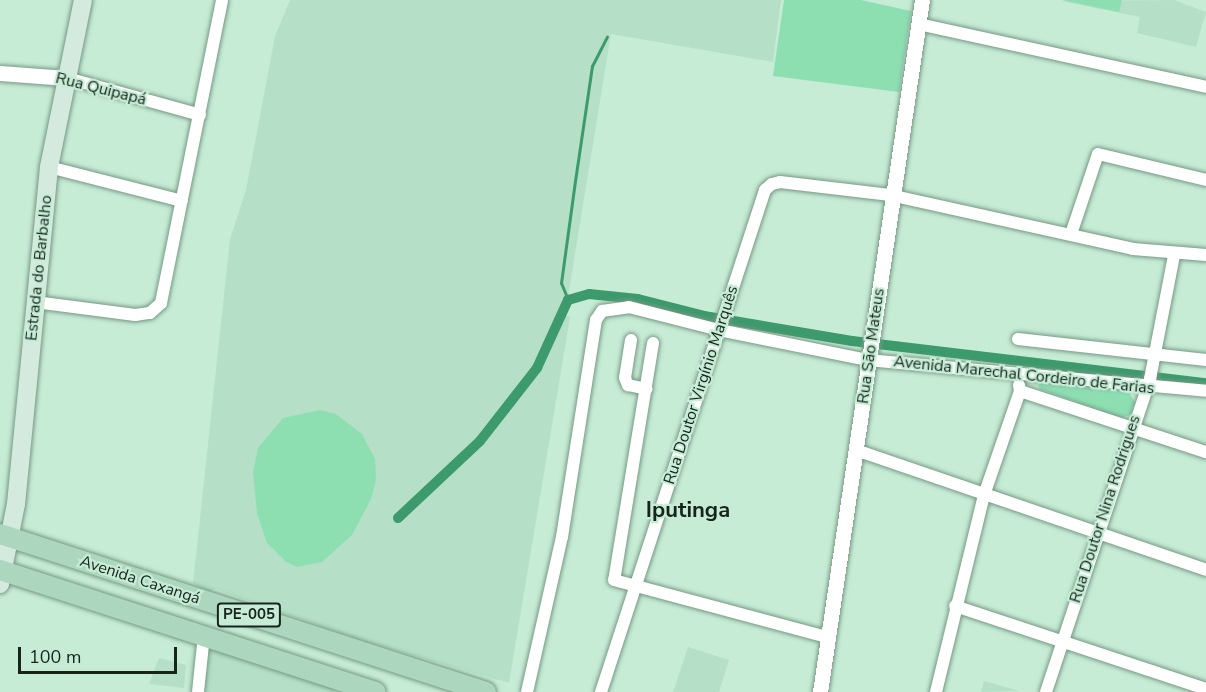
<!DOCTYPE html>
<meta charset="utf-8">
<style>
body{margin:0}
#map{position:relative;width:1206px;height:692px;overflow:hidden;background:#c7ecd6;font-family:"Nunito Sans",sans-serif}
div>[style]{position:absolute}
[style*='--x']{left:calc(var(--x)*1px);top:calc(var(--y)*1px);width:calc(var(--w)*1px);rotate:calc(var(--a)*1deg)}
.built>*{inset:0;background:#b5e0c7}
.green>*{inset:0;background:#8ddfb2}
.stream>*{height:3px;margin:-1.5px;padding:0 1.5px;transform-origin:1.5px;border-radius:1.5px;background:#3c9a6c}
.canal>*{height:10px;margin:-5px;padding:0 5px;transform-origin:5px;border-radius:5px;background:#3c9a6c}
.roads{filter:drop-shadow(0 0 2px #769984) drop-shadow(0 0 2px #769984)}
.minor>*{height:12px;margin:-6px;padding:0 6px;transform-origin:6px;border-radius:6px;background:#fff}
.tertiary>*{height:15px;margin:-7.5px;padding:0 7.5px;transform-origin:7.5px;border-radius:7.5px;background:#fff}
.secondary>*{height:18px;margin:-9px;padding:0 9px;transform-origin:9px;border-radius:9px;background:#d5eadf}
.primary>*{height:20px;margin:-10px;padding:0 10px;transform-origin:10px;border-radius:10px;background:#acd6be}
span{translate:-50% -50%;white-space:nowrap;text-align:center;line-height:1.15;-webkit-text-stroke:4.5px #c7ecd6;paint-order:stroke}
.shield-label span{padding:2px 4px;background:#c7ecd6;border:2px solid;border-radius:4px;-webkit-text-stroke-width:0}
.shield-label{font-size:15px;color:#16241c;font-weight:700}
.street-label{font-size:16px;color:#16241c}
.district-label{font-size:22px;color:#16241c;font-weight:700}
.scale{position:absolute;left:18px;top:647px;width:159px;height:27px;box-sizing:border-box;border:3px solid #16241c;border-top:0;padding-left:8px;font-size:18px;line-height:21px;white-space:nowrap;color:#16241c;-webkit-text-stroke:4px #c7ecd6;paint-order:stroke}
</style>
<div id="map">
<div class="built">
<div style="clip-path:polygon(290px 0,781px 0,773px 62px,611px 34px,565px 315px,570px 317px,509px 683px,363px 641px,216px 589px,209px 592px,193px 583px,230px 239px,246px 190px,275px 36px)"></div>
<div style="clip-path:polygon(1174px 0,1206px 12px,1196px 47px,1137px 33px,1140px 17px,1061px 1px)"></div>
<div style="clip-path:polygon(688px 647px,729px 660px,719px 692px,673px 692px)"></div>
<div style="clip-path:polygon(207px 648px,332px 688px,335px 692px,203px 692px)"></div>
<div style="clip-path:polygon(159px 658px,186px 665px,184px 688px,149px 684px)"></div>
<div style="clip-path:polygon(984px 681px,1020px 691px,981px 692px)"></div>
</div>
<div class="green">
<div style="clip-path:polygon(784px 0,861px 0,911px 11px,899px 92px,773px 76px)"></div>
<div style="clip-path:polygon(1062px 0,1122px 0,1119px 12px)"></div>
<div style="clip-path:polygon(1043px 382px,1128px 391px,1135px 402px,1130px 415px,1121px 418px,1040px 389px,1038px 385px)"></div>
<div style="clip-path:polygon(320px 410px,336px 414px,362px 434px,375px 459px,376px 480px,371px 499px,352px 535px,322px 562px,297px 567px,286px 562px,267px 543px,257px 514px,253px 472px,258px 448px,283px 418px)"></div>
</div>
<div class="stream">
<div style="--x:568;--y:300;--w:18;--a:-112"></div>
<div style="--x:561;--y:283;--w:103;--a:-82.2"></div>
<div style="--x:575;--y:181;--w:116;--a:-81.6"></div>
<div style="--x:592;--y:66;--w:33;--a:-63"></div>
</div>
<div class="canal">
<div style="--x:398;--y:518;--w:112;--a:-43.2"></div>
<div style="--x:480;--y:441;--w:93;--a:-52"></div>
<div style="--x:537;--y:368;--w:75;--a:-65.5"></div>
<div style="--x:568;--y:300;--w:22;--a:-16"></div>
<div style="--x:589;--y:294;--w:49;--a:5.8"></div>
<div style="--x:638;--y:299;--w:68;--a:14.4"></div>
<div style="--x:704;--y:316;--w:150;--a:9.6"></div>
<div style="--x:852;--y:341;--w:356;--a:6.8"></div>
</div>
<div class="roads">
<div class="minor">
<div style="--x:918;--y:24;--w:295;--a:12.3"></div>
<div style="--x:67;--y:78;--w:138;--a:15.5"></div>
<div style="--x:49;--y:167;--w:137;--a:14.3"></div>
<div style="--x:1071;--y:234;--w:84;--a:-71.4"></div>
<div style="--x:1098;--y:154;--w:111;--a:13.5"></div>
<div style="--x:35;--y:302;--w:101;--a:7.4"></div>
<div style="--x:135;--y:315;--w:15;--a:-8"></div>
<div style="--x:150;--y:313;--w:15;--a:-42"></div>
<div style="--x:161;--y:303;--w:309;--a:-78.6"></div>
<div style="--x:1018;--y:339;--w:189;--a:6.4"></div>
<div style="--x:631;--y:340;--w:38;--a:99"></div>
<div style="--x:625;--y:378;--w:8;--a:67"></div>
<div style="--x:628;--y:385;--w:19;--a:12"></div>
<div style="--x:653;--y:343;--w:240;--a:99.3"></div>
<div style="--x:614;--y:580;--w:220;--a:15"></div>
<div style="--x:1019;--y:385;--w:6;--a:81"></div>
<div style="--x:1020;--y:391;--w:196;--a:18.2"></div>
<div style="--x:856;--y:450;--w:370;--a:18.9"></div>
<div style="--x:955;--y:606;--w:264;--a:18.3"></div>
<div style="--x:198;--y:692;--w:57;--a:-84"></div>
<div style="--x:527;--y:692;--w:159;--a:-77.3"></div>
<div style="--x:562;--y:537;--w:220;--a:-81.1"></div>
<div style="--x:596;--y:320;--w:11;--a:-56"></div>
<div style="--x:602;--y:311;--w:27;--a:-8"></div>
<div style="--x:629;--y:307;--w:93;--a:14.3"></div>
<div style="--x:719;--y:330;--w:152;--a:11.4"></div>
<div style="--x:868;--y:360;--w:339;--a:5.2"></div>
<div style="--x:601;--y:692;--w:528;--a:-71.91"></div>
<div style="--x:765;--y:190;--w:9;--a:-41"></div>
<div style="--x:772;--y:184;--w:8;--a:-14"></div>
<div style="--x:780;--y:182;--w:111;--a:6.7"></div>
<div style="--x:890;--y:195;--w:249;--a:12.5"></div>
<div style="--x:1133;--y:249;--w:73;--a:4.7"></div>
<div style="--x:936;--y:692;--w:203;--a:-76.3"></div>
<div style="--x:984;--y:495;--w:110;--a:-70.9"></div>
<div style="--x:1046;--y:692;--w:330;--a:-71.6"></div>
<div style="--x:1150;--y:379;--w:126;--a:-79"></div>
</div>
<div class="tertiary">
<div style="--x:0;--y:73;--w:67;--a:4.3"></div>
<div style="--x:820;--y:692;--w:699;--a:-81.62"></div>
</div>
<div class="secondary">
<div style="--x:0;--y:584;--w:82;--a:-78.7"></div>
<div style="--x:16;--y:504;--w:339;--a:-84.4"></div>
<div style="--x:49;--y:167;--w:170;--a:-78.5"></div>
</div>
<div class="primary">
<div style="--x:0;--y:534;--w:511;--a:18.01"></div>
<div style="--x:0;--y:570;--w:395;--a:18"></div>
</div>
</div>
<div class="shield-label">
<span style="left:249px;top:615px">PE-005</span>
</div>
<div class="street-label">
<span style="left:101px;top:89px;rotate:14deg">Rua Quipapá</span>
<span style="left:39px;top:268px;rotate:-84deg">Estrada do Barbalho</span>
<span style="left:871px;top:346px;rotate:-82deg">Rua São Mateus</span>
<span style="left:1024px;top:375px;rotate:6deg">Avenida Marechal Cordeiro de Farias</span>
<span style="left:701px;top:385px;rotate:-72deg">Rua Doutor Virgínio Marquês</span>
<span style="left:1105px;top:509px;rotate:-72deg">Rua Doutor Nina Rodrigues</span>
<span style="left:140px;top:580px;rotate:18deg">Avenida Caxangá</span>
</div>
<div class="district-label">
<span style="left:688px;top:511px">Iputinga</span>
</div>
<div class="scale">100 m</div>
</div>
